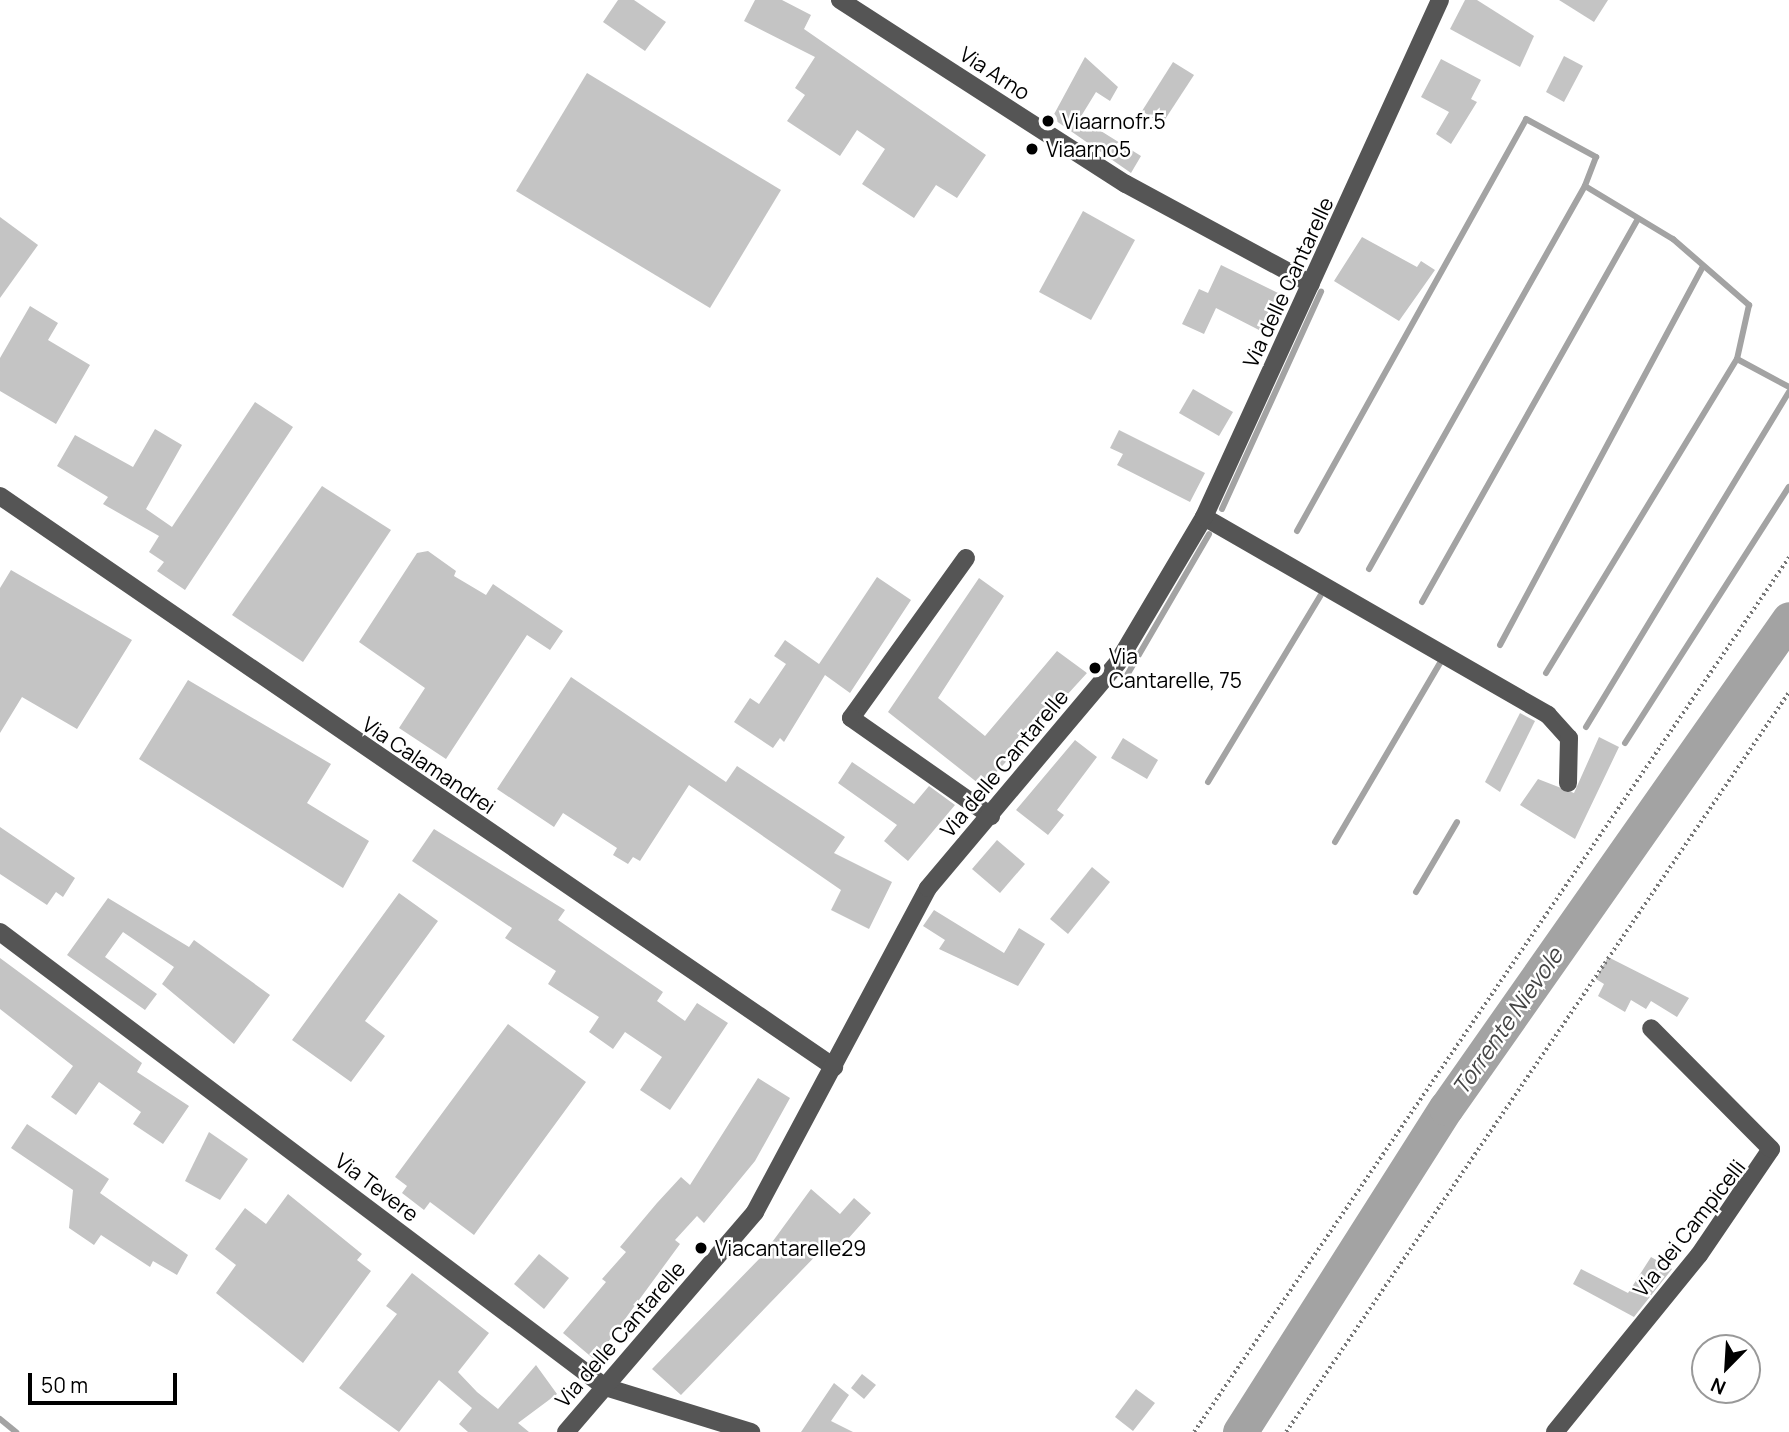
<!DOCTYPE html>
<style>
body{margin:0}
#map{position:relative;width:1789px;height:1432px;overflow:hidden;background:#fff;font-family:Manrope,sans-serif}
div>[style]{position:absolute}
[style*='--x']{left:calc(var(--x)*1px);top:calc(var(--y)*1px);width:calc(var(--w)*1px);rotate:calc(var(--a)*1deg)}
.stream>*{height:6px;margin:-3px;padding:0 3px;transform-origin:3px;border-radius:3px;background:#a3a3a3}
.river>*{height:35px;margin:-17.5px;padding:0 17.5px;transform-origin:17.5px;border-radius:17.5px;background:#a3a3a3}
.building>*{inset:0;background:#c4c4c4}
.path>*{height:3.5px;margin-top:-1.75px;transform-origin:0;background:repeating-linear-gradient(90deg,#777 0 2px,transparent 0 5.5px)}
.minor>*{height:18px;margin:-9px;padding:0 9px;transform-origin:9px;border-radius:9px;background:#555}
.dots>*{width:19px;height:19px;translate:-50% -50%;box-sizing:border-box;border:4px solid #fff;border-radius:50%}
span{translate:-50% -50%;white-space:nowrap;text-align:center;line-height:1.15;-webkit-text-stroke:5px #fff;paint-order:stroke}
.street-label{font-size:21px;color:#000}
.poi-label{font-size:21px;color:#000}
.left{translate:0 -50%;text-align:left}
.water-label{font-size:23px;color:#444;font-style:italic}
.north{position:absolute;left:1691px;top:1334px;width:70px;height:70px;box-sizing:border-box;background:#fff;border:2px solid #999;border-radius:50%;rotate:204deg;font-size:19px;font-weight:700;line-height:28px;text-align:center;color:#000}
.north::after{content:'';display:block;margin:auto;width:24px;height:32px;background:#000;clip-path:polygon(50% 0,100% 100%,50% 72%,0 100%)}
.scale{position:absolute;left:28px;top:1373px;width:149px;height:32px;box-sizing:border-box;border:4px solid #000;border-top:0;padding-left:9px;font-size:21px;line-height:24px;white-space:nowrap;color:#000;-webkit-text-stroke:5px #fff;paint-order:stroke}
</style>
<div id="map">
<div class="stream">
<div style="--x:1222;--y:509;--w:239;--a:-65.5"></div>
<div style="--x:1297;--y:531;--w:471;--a:-60.9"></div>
<div style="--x:1526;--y:119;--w:80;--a:28.5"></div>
<div style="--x:1596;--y:157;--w:31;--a:111"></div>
<div style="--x:1585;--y:186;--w:103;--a:31.1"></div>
<div style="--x:1673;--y:239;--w:101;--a:41"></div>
<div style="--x:1749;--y:305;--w:55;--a:102.5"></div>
<div style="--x:1737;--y:359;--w:59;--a:28.3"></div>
<div style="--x:1369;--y:569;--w:440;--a:-60.6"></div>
<div style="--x:1422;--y:602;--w:438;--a:-60.6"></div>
<div style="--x:1500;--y:645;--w:430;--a:-61.8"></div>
<div style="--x:1546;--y:673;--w:368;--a:-58.7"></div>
<div style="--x:1123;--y:682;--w:171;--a:-59.8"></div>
<div style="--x:1586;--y:727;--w:392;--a:-58.8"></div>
<div style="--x:1625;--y:743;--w:304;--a:-57.4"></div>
<div style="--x:1208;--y:782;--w:218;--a:-58.9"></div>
<div style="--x:1335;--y:842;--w:210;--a:-59.6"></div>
<div style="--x:1416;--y:892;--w:81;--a:-59.6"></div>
<div style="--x:0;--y:1419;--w:21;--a:39"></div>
</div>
<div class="river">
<div style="--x:1240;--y:1432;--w:384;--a:-57.6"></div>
<div style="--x:1446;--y:1108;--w:597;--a:-54.95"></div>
</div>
<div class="building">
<div style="clip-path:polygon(618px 0,634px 0,666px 22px,645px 51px,603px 22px)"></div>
<div style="clip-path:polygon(755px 0,782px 0,811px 15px,804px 29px,986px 155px,957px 198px,936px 185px,914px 218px,862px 184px,885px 149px,857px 130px,840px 156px,787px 121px,805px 95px,795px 88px,815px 57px,744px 21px)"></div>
<div style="clip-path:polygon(1465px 0,1477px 0,1534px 36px,1520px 67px,1450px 29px)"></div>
<div style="clip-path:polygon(1559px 0,1608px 0,1594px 22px)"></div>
<div style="clip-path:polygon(1564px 56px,1583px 66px,1564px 102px,1546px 92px)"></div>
<div style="clip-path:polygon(1085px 57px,1118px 87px,1110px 101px,1096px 92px,1080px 118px,1141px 156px,1131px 173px,1052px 118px)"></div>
<div style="clip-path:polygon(1441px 59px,1481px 80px,1471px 99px,1477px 102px,1451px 144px,1436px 134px,1449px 112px,1421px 97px)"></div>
<div style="clip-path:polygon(1173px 62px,1194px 75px,1162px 124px,1142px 111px)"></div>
<div style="clip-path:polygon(587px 73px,781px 190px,710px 308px,516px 191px)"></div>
<div style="clip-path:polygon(1083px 211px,1135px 240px,1091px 320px,1039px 292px)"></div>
<div style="clip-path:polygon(0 217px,38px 245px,0 298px)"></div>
<div style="clip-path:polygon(1362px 237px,1417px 267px,1421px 261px,1435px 270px,1399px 321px,1334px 281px)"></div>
<div style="clip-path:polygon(1221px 265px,1278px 293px,1259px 330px,1216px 308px,1204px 334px,1182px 324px,1199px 289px,1208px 293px)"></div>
<div style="clip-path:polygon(30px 306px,58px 323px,48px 340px,90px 365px,56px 424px,0 391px,0 358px)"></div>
<div style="clip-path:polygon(1193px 389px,1233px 412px,1219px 436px,1179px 413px)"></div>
<div style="clip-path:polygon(255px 402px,293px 427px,185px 590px,157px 571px,164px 562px,149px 552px,159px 536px,103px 504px,108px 497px,57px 466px,75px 435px,133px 467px,155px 429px,182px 445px,146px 509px,172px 527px)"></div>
<div style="clip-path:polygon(1119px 430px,1205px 473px,1190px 502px,1117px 465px,1123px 454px,1110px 448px)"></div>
<div style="clip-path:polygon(322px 486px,391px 530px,303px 662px,232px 615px)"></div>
<div style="clip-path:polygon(428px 551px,456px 571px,454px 576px,486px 595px,493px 584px,563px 631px,550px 650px,527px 635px,446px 759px,399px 728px,425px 688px,359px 642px,417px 553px)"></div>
<div style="clip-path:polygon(11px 570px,132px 640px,77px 729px,22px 697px,0 733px,0 588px)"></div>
<div style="clip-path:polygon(877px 577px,911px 600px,850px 693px,825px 675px,784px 742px,780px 738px,773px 748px,734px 722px,750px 698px,759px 704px,786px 664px,774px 656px,785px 640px,819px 664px)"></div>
<div style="clip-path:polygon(979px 578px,1004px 596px,938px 698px,985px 736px,1057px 651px,1087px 673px,983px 787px,888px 712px)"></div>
<div style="clip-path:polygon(571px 677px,726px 782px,737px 766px,845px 837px,834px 853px,892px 882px,869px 929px,831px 910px,841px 890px,689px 785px,640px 861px,633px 857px,628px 864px,613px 855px,617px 848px,563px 813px,554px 827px,497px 789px)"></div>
<div style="clip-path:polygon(188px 680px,331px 764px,307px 803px,369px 841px,343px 888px,139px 759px)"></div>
<div style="clip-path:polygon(1520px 713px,1535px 721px,1500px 792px,1485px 782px)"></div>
<div style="clip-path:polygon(1599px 737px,1619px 747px,1575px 839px,1520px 805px,1538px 779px,1574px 793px)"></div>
<div style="clip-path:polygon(1123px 738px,1158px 760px,1147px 779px,1111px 758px)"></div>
<div style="clip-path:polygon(1075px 740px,1097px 757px,1057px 810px,1064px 815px,1048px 835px,1016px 810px)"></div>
<div style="clip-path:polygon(852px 762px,914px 804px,929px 786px,955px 805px,908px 861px,884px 841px,897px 825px,838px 783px)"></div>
<div style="clip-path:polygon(0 827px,75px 878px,63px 897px,56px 892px,47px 905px,0 874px)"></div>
<div style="clip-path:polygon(434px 829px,565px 910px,558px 920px,663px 992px,657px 1001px,685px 1021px,697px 1003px,728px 1023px,670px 1110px,640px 1090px,662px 1057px,625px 1032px,613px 1049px,589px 1032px,599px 1017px,548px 984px,556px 971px,505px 938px,512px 928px,412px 861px)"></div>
<div style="clip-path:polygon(997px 840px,1025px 864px,1000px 893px,972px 869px)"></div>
<div style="clip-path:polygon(1092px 867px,1110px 882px,1068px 934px,1050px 919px)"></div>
<div style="clip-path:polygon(399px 893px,438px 921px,365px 1021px,385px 1036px,351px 1082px,292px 1040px)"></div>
<div style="clip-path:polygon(108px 898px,189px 947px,194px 940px,270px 995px,234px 1044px,162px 984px,174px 967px,123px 932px,105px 957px,157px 994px,145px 1010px,67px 955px)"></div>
<div style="clip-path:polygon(934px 910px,1004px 953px,1019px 928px,1045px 944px,1018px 986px,939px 949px,945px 940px,923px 926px)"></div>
<div style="clip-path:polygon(1608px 957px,1689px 998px,1677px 1017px,1651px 1001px,1646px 1009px,1631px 1000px,1625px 1012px,1598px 996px,1604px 984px,1596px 979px)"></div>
<div style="clip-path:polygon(0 958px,142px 1063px,137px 1072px,189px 1106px,163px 1144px,133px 1124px,141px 1112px,99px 1082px,76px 1115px,51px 1097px,73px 1066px,0 1009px)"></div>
<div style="clip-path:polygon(508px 1024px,586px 1082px,474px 1235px,430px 1202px,424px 1210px,402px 1193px,407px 1186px,395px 1177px)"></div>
<div style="clip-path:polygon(758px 1078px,790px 1098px,755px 1161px,704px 1223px,697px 1216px,675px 1240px,680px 1244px,595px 1360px,563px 1333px,606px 1282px,602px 1279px,626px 1252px,620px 1247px,657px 1203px,681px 1177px,690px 1185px)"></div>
<div style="clip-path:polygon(27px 1124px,109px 1179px,100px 1193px,188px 1255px,177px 1275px,153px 1261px,150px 1267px,101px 1235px,94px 1245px,69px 1228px,73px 1190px,11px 1148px)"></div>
<div style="clip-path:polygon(209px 1132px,248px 1159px,220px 1200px,185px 1181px)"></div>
<div style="clip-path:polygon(811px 1189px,840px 1214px,854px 1198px,871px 1213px,839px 1249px,830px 1241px,681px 1395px,652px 1369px,762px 1256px)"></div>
<div style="clip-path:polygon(288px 1194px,362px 1254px,357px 1260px,371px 1271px,303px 1363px,216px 1293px,236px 1265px,215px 1249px,245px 1208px,266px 1224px)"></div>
<div style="clip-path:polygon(539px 1254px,569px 1278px,544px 1309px,514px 1284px)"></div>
<div style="clip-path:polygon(1651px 1257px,1672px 1269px,1634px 1317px,1573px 1284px,1581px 1269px,1628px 1293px)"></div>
<div style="clip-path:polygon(412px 1273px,489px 1333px,458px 1372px,477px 1392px,498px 1409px,536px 1365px,557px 1394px,518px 1423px,529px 1432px,468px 1432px,459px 1424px,472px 1408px,439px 1380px,399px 1432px,339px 1388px,397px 1314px,386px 1306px)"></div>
<div style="clip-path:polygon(862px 1374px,876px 1385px,864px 1399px,851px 1388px)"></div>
<div style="clip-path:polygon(834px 1383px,849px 1395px,831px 1421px,853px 1432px,801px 1432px)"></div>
<div style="clip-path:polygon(1136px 1389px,1155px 1403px,1133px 1431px,1115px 1417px)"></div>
</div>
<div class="path">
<div style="--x:1194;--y:1432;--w:1058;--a:-55.78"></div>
<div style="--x:1286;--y:1432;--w:895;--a:-55.79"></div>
</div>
<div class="minor">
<div style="--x:840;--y:0;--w:340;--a:32.8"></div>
<div style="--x:1126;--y:184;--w:210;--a:28.4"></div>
<div style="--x:0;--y:496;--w:1011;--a:34.4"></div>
<div style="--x:1204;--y:517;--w:397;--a:29.9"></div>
<div style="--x:1548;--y:715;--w:31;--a:48"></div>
<div style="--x:1569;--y:738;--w:45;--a:91.3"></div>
<div style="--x:966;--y:558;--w:197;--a:125.7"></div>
<div style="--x:851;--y:718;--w:171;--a:35"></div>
<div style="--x:0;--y:932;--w:757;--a:36.95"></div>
<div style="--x:605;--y:1387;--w:153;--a:17.1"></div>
<div style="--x:566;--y:1432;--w:290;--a:-49.3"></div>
<div style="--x:755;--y:1212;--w:367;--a:-61.9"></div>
<div style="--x:928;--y:888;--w:295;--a:-49.9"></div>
<div style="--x:1118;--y:662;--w:169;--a:-59.3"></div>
<div style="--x:1204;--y:517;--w:568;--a:-65.46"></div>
<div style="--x:1555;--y:1432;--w:228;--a:-50.9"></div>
<div style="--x:1699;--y:1255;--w:128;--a:-55.8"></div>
<div style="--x:1771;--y:1149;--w:170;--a:-134.8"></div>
</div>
<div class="dots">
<div style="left:1048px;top:121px;background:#000"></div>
<div style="left:1032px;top:149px;background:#000"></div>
<div style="left:1095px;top:668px;background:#000"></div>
<div style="left:701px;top:1248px;background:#000"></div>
</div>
<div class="street-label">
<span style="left:995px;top:73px;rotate:33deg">Via Arno</span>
<span style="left:1288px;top:282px;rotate:-65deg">Via delle Cantarelle</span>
<span style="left:1004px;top:763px;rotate:-50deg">Via delle Cantarelle</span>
<span style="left:429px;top:765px;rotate:34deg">Via Calamandrei</span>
<span style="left:377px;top:1187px;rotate:37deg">Via Tevere</span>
<span style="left:1689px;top:1228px;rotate:-52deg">Via dei Campicelli</span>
<span style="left:620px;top:1334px;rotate:-49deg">Via delle Cantarelle</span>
</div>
<div class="poi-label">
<span class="left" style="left:1062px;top:121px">Viaarnofr.5</span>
<span class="left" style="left:1046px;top:149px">Viaarno5</span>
<span class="left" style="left:1109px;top:668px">Via<br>Cantarelle, 75</span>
<span class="left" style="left:715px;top:1248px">Viacantarelle29</span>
</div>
<div class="water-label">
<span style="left:1507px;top:1021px;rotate:-55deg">Torrente Nievole</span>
</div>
<div class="north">N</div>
<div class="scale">50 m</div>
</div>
